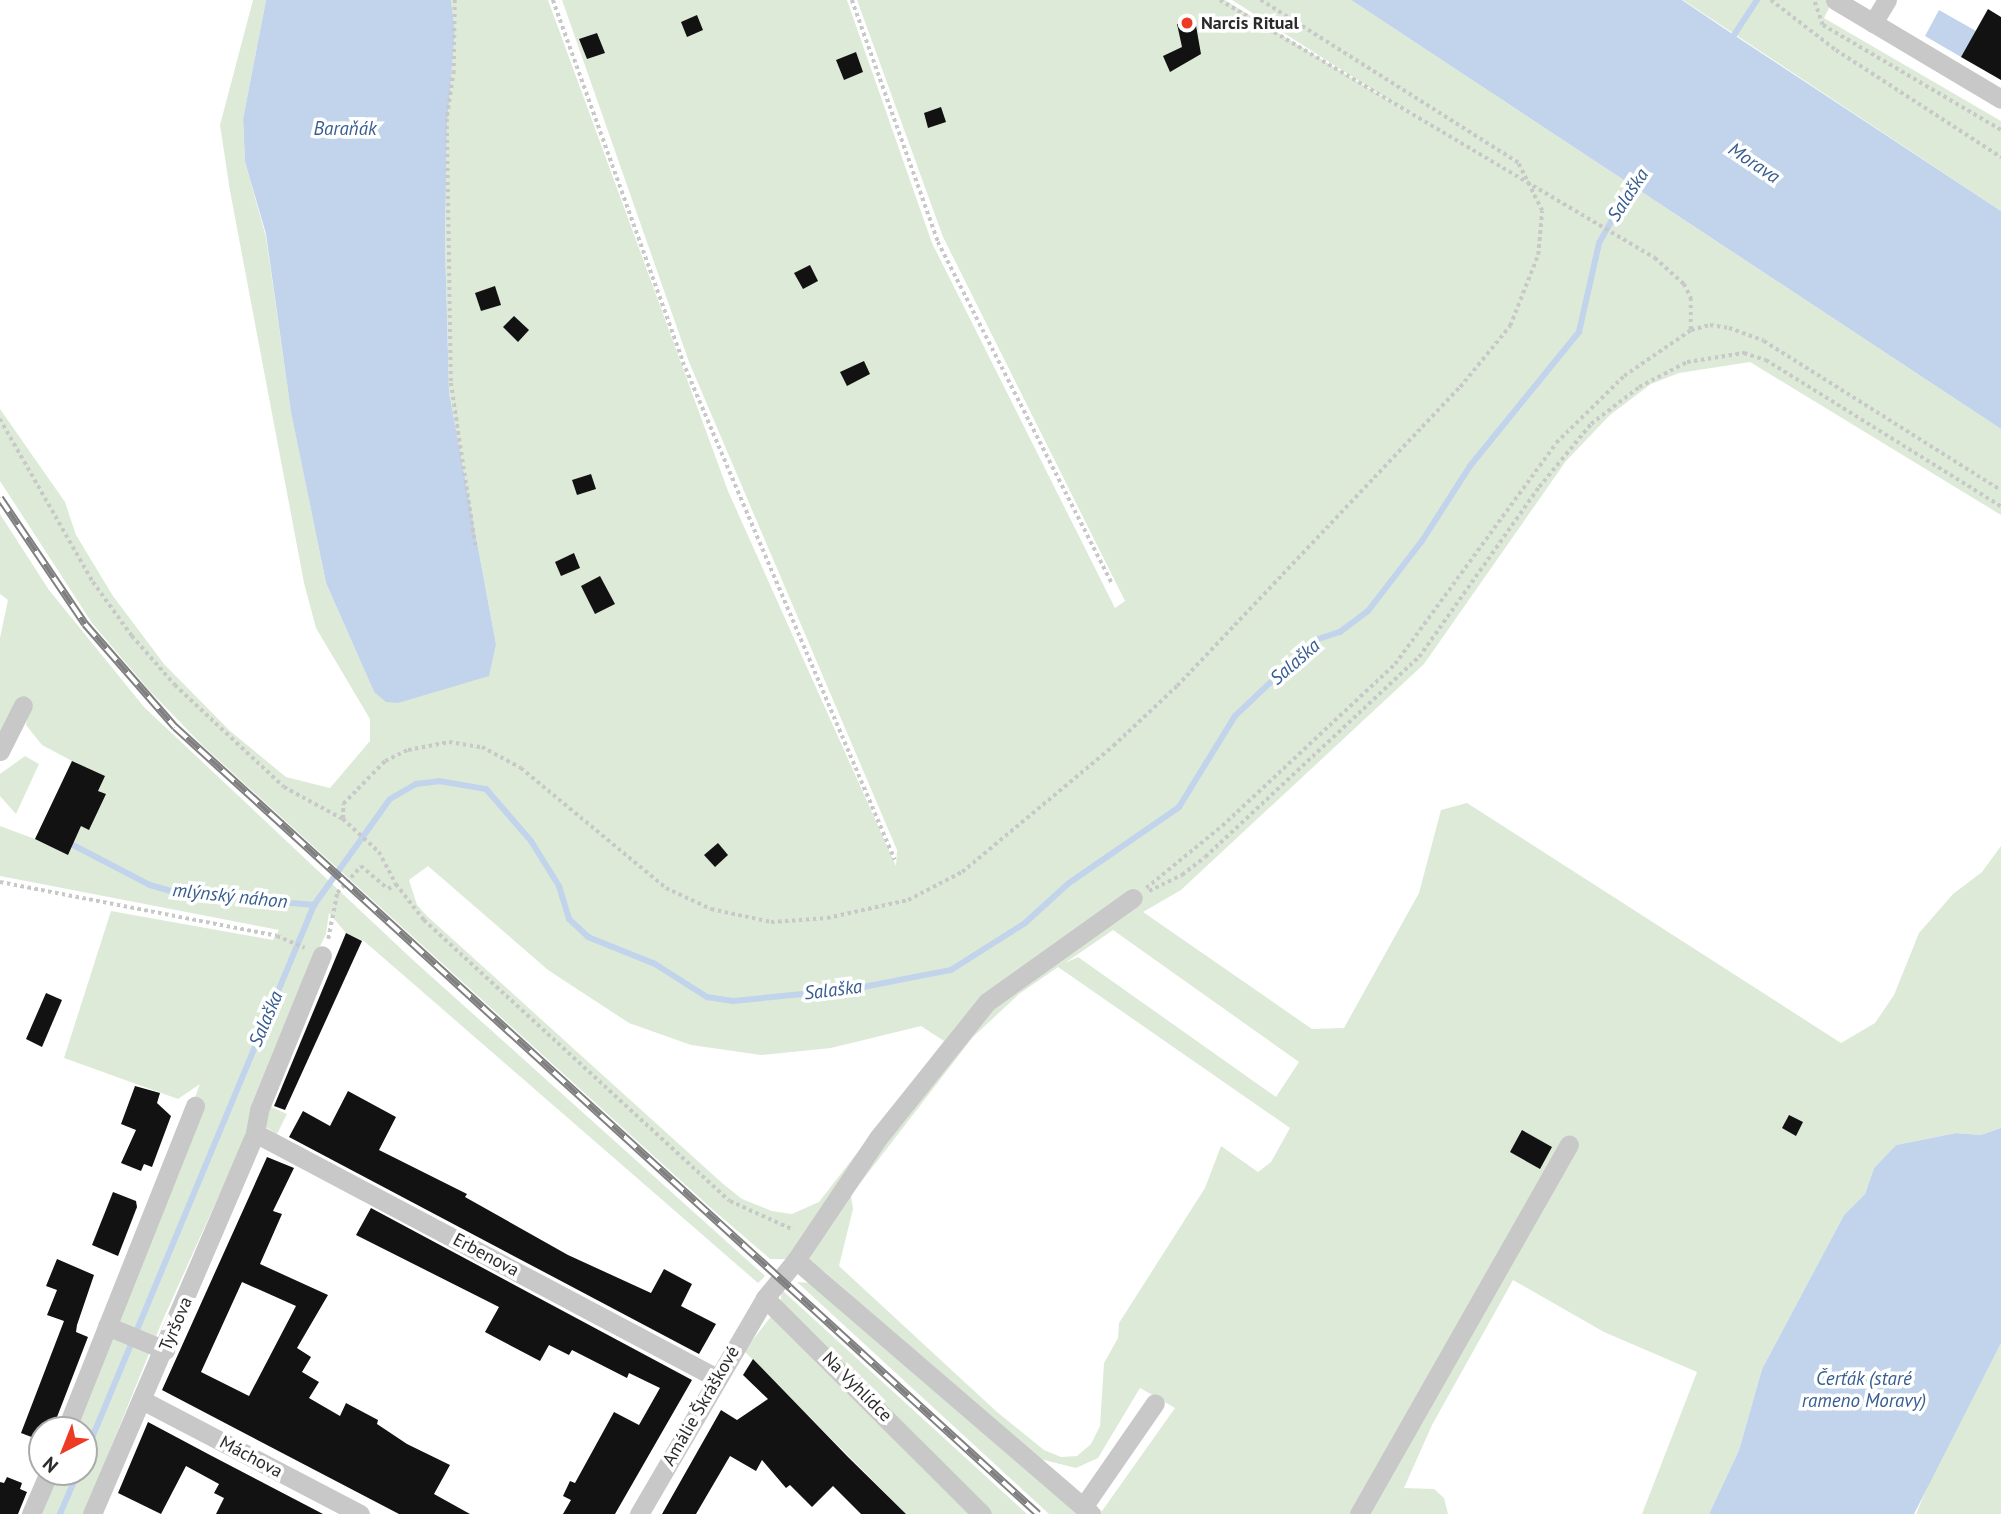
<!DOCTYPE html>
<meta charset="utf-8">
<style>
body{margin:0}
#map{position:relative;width:2001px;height:1514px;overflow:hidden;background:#fff;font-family:"PT Sans",sans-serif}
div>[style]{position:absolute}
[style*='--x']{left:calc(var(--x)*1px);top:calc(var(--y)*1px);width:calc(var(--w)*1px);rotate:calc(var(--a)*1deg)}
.green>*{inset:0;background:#deead8}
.water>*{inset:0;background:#c2d4ec}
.stream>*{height:6px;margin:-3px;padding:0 3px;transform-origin:3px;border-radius:3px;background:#c2d4ec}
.building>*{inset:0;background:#121212}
.path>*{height:3.5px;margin-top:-1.75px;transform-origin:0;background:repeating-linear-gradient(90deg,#c8c8c8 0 3.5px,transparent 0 7px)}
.minor>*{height:19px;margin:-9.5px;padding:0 9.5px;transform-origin:9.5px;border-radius:9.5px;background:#c8c8c8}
.rail>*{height:8px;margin-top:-4px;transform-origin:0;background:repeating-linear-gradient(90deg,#fff 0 16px,#808080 0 32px);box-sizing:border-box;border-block:2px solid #808080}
.dots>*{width:19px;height:19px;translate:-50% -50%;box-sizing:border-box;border:4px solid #fff;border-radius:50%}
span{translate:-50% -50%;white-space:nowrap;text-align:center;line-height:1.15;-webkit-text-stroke:7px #fff;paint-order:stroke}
.poi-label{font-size:18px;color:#2b2b2b;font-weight:700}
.left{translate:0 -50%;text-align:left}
.street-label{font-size:18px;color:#2b2b2b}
.water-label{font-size:19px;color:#375d90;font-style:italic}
.north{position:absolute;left:28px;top:1416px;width:70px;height:70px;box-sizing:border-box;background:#fff;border:2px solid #aaa;border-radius:50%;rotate:222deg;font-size:19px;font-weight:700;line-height:28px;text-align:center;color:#2b2b2b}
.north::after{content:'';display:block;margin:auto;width:24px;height:32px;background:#ec3a24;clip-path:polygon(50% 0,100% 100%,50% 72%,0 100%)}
</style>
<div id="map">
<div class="green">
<div style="clip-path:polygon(evenodd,253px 0,266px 0,243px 119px,245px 162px,266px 237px,291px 411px,326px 583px,374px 692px,496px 644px,449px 392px,445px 241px,447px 126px,455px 31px,451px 0,548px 0,728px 491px,896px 866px,897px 850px,689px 362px,562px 0,847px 0,932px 243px,1115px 608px,1125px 601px,943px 237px,857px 0,1225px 0,1417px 118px,1232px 0,1351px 0,2001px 429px,2001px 515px,1750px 362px,1679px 373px,1651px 384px,1610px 415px,1566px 461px,1424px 664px,1181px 890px,1143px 912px,1312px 1029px,1344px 1028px,1419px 893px,1441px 810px,1467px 803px,1841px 1043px,1875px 1023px,1894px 995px,1919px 933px,1953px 894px,1982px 872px,2001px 846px,2001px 1128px,1981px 1135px,1956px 1133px,1896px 1145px,1874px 1168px,1865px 1194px,1844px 1215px,1762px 1369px,1739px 1450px,1709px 1514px,1642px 1514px,1697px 1372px,1604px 1332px,1513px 1280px,1432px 1425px,1404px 1488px,1434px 1489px,1444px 1498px,1448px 1514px,1049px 1514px,797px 1282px,811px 1283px,1020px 1460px,1102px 1511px,1175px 1408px,1140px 1388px,1098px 1458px,1076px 1468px,1036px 1458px,825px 1272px,807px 1259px,770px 1259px,712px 1209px,202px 745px,148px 689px,92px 623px,0 481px,0 409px,65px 502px,76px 535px,113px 596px,164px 664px,230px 731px,286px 777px,330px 788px,370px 741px,370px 719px,316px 628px,304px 583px,230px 191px,220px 125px,253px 0,428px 866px,548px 970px,629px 1023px,691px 1045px,761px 1055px,831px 1048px,921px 1026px,944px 1041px,819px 1202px,792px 1214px,772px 1211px,742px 1199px,722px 1183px,427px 916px,417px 905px,409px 880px,428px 866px,253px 0,1113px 930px,1299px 1062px,1276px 1097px,1078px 957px,1065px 963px,1113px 930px,253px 0,1058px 967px,1290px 1128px,1271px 1162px,1258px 1172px,1221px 1146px,1205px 1188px,1119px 1323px,1118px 1338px,1104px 1363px,1100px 1426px,1091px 1444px,1077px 1456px,1061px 1457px,1044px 1450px,997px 1412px,839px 1266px,853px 1209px,851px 1195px,973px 1037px,1019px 994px,1058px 967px)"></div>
<div style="clip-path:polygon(1683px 0,1833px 0,1824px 18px,2001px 121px,2001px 211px)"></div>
<div style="clip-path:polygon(0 514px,49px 590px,144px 707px,413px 960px,765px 1276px,758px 1283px,364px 941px,346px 933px,329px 913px,326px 934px,300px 988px,247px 1133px,161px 1324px,84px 1514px,38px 1514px,55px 1472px,84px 1472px,84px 1430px,71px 1430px,200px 1084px,178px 1099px,64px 1058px,111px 911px,273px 940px,279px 930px,0 876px,0 826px,35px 839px,72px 761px,42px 745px,26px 725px,30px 706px,0 733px,0 638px,8px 600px,0 594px)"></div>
<div style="clip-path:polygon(25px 756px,39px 764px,16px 814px,0 796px,0 774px)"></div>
<div style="clip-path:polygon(267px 1105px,287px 1114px,277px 1134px,264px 1126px)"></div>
<div style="clip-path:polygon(782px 1290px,1027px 1514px,906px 1514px,744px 1351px,780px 1305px)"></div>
<div style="clip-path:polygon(2001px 1343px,2001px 1514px,1916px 1514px,1930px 1480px)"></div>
</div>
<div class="water">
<div style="clip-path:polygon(266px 0,451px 0,455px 31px,447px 126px,445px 241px,449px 392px,496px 644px,489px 676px,398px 703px,386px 702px,374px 692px,326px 583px,291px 412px,266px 234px,245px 162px,243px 119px)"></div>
<div style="clip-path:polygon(1351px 0,1682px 0,1734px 35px,2001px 211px,2001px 429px)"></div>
<div style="clip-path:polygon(1939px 10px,1976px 31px,1961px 57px,1925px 36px)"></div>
<div style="clip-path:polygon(2001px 1128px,2001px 1343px,1914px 1514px,1709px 1514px,1739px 1450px,1762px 1369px,1844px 1215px,1865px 1194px,1874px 1168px,1896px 1145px,1956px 1133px,1981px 1135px)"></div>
</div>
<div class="stream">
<div style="--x:1734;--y:35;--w:42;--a:-56.7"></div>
<div style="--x:73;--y:845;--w:87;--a:27.5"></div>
<div style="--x:150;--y:885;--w:29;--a:16"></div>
<div style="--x:178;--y:893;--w:137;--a:5"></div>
<div style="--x:84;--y:1457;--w:598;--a:-67.38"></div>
<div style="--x:314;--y:905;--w:130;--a:-54.4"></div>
<div style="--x:390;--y:799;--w:30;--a:-30"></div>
<div style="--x:416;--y:784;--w:23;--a:-7"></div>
<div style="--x:439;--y:781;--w:48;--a:9.7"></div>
<div style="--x:486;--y:789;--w:69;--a:49.1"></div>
<div style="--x:531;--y:841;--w:53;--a:58.1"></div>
<div style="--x:559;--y:886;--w:34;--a:73"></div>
<div style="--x:569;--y:919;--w:26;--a:43"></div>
<div style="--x:588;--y:937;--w:72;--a:21.9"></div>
<div style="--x:655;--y:964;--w:62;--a:32.4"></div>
<div style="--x:707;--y:997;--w:26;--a:9"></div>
<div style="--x:733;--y:1001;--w:121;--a:-5.7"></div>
<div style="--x:853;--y:989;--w:100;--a:-11"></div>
<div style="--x:951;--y:970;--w:88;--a:-32.4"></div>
<div style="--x:1025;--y:923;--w:59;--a:-42.3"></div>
<div style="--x:1069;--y:883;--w:134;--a:-34.6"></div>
<div style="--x:1179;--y:807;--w:107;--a:-58.4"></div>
<div style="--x:1235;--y:716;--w:110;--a:-43.5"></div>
<div style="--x:1315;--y:640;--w:26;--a:-18"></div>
<div style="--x:1340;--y:632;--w:35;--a:-37"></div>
<div style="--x:1368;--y:611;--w:88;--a:-52.4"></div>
<div style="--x:1422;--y:541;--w:89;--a:-57.4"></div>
<div style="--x:1470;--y:466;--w:173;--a:-50.9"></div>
<div style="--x:1579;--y:332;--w:91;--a:-77.3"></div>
<div style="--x:1599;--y:243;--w:71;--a:-60.6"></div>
<div style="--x:60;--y:1514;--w:46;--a:-66.8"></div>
</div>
<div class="building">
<div style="clip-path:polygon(1988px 9px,2001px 17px,2001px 80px,1961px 57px)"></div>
<div style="clip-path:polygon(697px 15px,703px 30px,687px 37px,681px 22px)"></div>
<div style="clip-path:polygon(1195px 20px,1201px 54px,1170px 72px,1163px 56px,1182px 47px,1177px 24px)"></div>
<div style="clip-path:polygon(597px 33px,605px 53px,587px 59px,579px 39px)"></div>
<div style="clip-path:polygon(856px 52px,863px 72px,844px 80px,836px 60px)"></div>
<div style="clip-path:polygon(941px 107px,946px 122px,928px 128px,924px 113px)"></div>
<div style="clip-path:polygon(810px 265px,818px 281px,803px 289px,794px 273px)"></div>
<div style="clip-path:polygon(495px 286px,501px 305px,481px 311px,475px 293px)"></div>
<div style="clip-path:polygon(514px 316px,529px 330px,518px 342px,503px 327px)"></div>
<div style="clip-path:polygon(864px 361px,870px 374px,847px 386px,840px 372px)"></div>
<div style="clip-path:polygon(591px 474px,596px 489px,577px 495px,572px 480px)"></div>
<div style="clip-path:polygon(574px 553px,580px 568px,561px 576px,555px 562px)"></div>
<div style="clip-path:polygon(600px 576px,615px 604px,595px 614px,581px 586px)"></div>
<div style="clip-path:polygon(72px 761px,105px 776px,98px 791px,106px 794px,89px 830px,81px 826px,68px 855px,35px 839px)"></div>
<div style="clip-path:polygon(718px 843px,728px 855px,715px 867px,704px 855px)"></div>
<div style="clip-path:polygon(346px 933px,362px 941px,285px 1110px,274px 1106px)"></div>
<div style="clip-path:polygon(46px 993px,62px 1000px,42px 1047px,26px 1039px)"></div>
<div style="clip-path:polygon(135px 1086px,160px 1093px,157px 1103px,171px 1116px,152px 1167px,144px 1164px,141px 1171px,121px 1163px,136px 1130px,121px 1124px)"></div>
<div style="clip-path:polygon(348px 1091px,396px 1117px,379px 1150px,467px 1194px,465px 1197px,568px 1255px,651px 1293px,664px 1269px,692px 1284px,681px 1306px,716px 1324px,699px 1354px,289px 1137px,303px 1111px,330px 1126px)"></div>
<div style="clip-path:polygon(1789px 1115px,1803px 1122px,1796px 1136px,1782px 1128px)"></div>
<div style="clip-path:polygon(1522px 1130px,1552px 1147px,1540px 1169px,1510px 1152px)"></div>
<div style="clip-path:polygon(evenodd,267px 1157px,294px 1168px,273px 1211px,282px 1214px,260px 1264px,328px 1295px,297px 1348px,311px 1357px,302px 1372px,319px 1382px,309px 1398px,340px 1416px,346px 1403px,378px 1420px,377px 1424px,407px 1444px,450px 1465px,434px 1494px,470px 1514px,399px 1514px,162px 1390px,267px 1157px,242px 1282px,296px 1306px,249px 1396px,201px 1372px,242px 1282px)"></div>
<div style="clip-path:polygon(113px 1192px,136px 1201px,137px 1207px,118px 1256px,92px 1245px)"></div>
<div style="clip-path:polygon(371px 1208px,692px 1380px,615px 1514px,563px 1514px,571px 1500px,563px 1496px,570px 1481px,575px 1483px,614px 1412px,639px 1425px,660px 1388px,629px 1373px,627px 1378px,572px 1350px,569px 1355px,549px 1345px,540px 1361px,485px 1332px,499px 1307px,356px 1235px)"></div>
<div style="clip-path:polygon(57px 1259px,94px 1275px,77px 1325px,76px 1332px,88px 1337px,52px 1430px,42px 1430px,42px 1441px,21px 1433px,64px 1321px,47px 1315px,57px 1290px,46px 1286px)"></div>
<div style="clip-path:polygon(753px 1359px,848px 1457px,906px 1514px,861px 1514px,833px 1486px,812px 1507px,790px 1485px,786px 1488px,762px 1460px,756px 1471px,730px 1456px,696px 1514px,662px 1514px,721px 1410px,737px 1420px,768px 1399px,743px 1375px)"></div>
<div style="clip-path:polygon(148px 1422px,210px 1455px,323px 1514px,216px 1514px,224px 1498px,214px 1493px,219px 1484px,186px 1466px,161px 1514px,118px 1493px)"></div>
<div style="clip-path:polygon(7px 1477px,22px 1483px,20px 1489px,27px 1492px,18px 1514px,0 1514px,0 1482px,4px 1483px)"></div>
</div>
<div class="path">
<div style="--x:455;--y:0;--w:71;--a:90.8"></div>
<div style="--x:454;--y:71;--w:49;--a:98.3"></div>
<div style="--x:447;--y:119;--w:264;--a:89.1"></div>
<div style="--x:451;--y:383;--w:167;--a:81.4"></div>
<div style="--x:553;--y:0;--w:385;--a:70.2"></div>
<div style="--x:683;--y:362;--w:541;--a:66.94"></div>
<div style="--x:852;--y:0;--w:257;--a:70.4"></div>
<div style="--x:938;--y:242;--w:383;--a:63"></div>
<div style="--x:1220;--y:0;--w:506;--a:30.67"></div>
<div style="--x:1655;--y:258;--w:39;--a:42"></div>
<div style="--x:1684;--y:284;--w:16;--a:63"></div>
<div style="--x:1691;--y:298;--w:32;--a:90"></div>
<div style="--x:1771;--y:0;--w:82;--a:37.6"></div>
<div style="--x:1836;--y:50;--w:197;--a:33"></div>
<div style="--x:1815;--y:2;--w:24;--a:71"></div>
<div style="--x:1823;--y:25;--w:207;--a:30.5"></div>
<div style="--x:0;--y:419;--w:188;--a:60.3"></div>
<div style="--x:93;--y:582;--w:67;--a:54.2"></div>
<div style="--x:132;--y:636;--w:65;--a:48.7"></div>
<div style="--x:175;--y:685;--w:149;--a:43.1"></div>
<div style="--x:284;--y:787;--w:67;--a:28.5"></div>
<div style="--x:343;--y:819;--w:49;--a:42.5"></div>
<div style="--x:379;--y:852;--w:36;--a:62"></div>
<div style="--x:396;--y:884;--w:46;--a:52.1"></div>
<div style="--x:424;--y:920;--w:415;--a:42.6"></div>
<div style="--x:730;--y:1201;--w:70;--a:24.4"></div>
<div style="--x:343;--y:819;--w:15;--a:-90"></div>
<div style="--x:343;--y:804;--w:60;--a:-45.7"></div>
<div style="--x:385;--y:761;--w:25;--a:-26"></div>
<div style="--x:408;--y:750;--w:42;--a:-11"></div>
<div style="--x:449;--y:742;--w:33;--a:9"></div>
<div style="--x:482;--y:747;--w:44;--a:28.3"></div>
<div style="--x:521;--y:768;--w:188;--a:39.6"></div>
<div style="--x:666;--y:888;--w:50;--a:25"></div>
<div style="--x:711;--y:909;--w:61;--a:12.2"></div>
<div style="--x:771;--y:922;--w:56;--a:-4.1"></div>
<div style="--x:827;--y:918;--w:83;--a:-12.5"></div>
<div style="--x:908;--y:900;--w:61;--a:-27.4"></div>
<div style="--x:962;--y:872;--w:197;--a:-39.8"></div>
<div style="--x:1113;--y:746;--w:88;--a:-43.2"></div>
<div style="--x:1177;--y:686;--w:412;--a:-46.6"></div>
<div style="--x:1460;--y:387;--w:79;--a:-50.7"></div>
<div style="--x:1510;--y:326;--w:76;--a:-68.5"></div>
<div style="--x:1538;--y:255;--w:44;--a:-84.8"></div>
<div style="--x:1542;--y:211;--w:54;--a:-116.6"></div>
<div style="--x:1518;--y:163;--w:305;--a:-147.7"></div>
<div style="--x:0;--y:882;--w:282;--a:11"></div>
<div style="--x:277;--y:936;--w:30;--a:23"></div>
<div style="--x:1146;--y:888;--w:98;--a:-39.2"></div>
<div style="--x:1222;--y:826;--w:237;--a:-43.1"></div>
<div style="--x:1395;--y:664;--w:273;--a:-53.9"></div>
<div style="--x:1556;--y:443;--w:95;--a:-44.6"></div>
<div style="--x:1624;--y:376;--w:81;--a:-34.5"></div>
<div style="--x:1691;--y:330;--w:20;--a:-15"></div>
<div style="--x:1710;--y:325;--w:19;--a:9"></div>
<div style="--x:1729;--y:328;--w:37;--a:20"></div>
<div style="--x:1764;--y:341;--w:280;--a:32.2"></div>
<div style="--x:1149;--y:891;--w:37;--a:-26"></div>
<div style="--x:1182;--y:875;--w:29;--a:-38"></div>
<div style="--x:1205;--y:857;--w:293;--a:-43.1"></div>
<div style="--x:1419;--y:657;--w:208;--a:-54.8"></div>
<div style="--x:1539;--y:487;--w:82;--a:-50.5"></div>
<div style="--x:1591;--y:424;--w:61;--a:-37.6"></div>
<div style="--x:1639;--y:387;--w:54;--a:-27.5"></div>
<div style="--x:1687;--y:362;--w:58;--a:-9"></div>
<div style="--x:1744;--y:353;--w:23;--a:18"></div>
<div style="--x:1766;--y:360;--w:277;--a:31.9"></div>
<div style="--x:328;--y:939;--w:47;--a:-78.9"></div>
<div style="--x:337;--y:893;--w:36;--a:-48"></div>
<div style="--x:361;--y:866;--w:35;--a:40"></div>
<div style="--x:388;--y:889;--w:9;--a:-32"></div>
</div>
<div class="minor">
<div style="--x:1835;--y:0;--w:193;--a:30.8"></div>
<div style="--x:1873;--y:23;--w:27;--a:-59"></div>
<div style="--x:0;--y:751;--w:51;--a:-63.4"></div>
<div style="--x:255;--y:1133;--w:523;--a:27.94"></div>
<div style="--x:796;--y:1260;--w:389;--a:40.7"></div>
<div style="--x:765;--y:1298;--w:306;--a:44.9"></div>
<div style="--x:107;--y:1326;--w:63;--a:22.5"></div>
<div style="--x:142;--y:1400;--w:246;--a:27.6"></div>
<div style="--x:66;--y:1430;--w:349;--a:-68.3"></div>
<div style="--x:1083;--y:1507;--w:126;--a:-55.3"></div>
<div style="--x:31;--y:1514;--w:46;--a:-66.8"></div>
<div style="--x:92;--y:1514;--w:414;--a:-66.8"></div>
<div style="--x:255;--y:1133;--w:23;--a:-80"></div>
<div style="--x:259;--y:1110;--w:167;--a:-67.9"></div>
<div style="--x:639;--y:1514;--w:250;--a:-59.7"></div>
<div style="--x:765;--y:1298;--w:49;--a:-50.8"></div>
<div style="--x:796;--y:1260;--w:147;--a:-56.1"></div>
<div style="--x:878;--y:1138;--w:174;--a:-51.3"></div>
<div style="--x:987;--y:1002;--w:179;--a:-35.5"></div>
<div style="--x:1359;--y:1514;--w:425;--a:-60.4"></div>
</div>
<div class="rail">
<div style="--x:0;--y:498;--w:152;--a:56"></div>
<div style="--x:85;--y:624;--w:137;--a:48.9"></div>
<div style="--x:175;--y:727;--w:1168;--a:42.36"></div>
</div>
<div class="dots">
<div style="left:1187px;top:23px;background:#ec3a24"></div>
</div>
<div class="poi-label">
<span class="left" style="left:1201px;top:23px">Narcis Ritual</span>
</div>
<div class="street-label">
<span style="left:486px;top:1255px;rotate:28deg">Erbenova</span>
<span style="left:176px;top:1324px;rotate:-67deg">Tyršova</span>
<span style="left:857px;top:1387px;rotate:45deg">Na Vyhlídce</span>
<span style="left:701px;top:1406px;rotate:-60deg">Amálie Škráškové</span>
<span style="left:251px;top:1457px;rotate:28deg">Máchova</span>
</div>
<div class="water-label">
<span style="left:345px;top:129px">Baraňák</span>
<span style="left:1754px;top:163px;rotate:34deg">Morava</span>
<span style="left:1628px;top:195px;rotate:-57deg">Salaška</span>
<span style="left:1295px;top:662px;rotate:-41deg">Salaška</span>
<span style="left:230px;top:896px;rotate:6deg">mlýnský náhon</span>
<span style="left:833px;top:990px;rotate:-7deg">Salaška</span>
<span style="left:266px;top:1019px;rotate:-67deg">Salaška</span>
<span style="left:1864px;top:1390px">Čerťák (staré<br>rameno Moravy)</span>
</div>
<div class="north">N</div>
</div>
